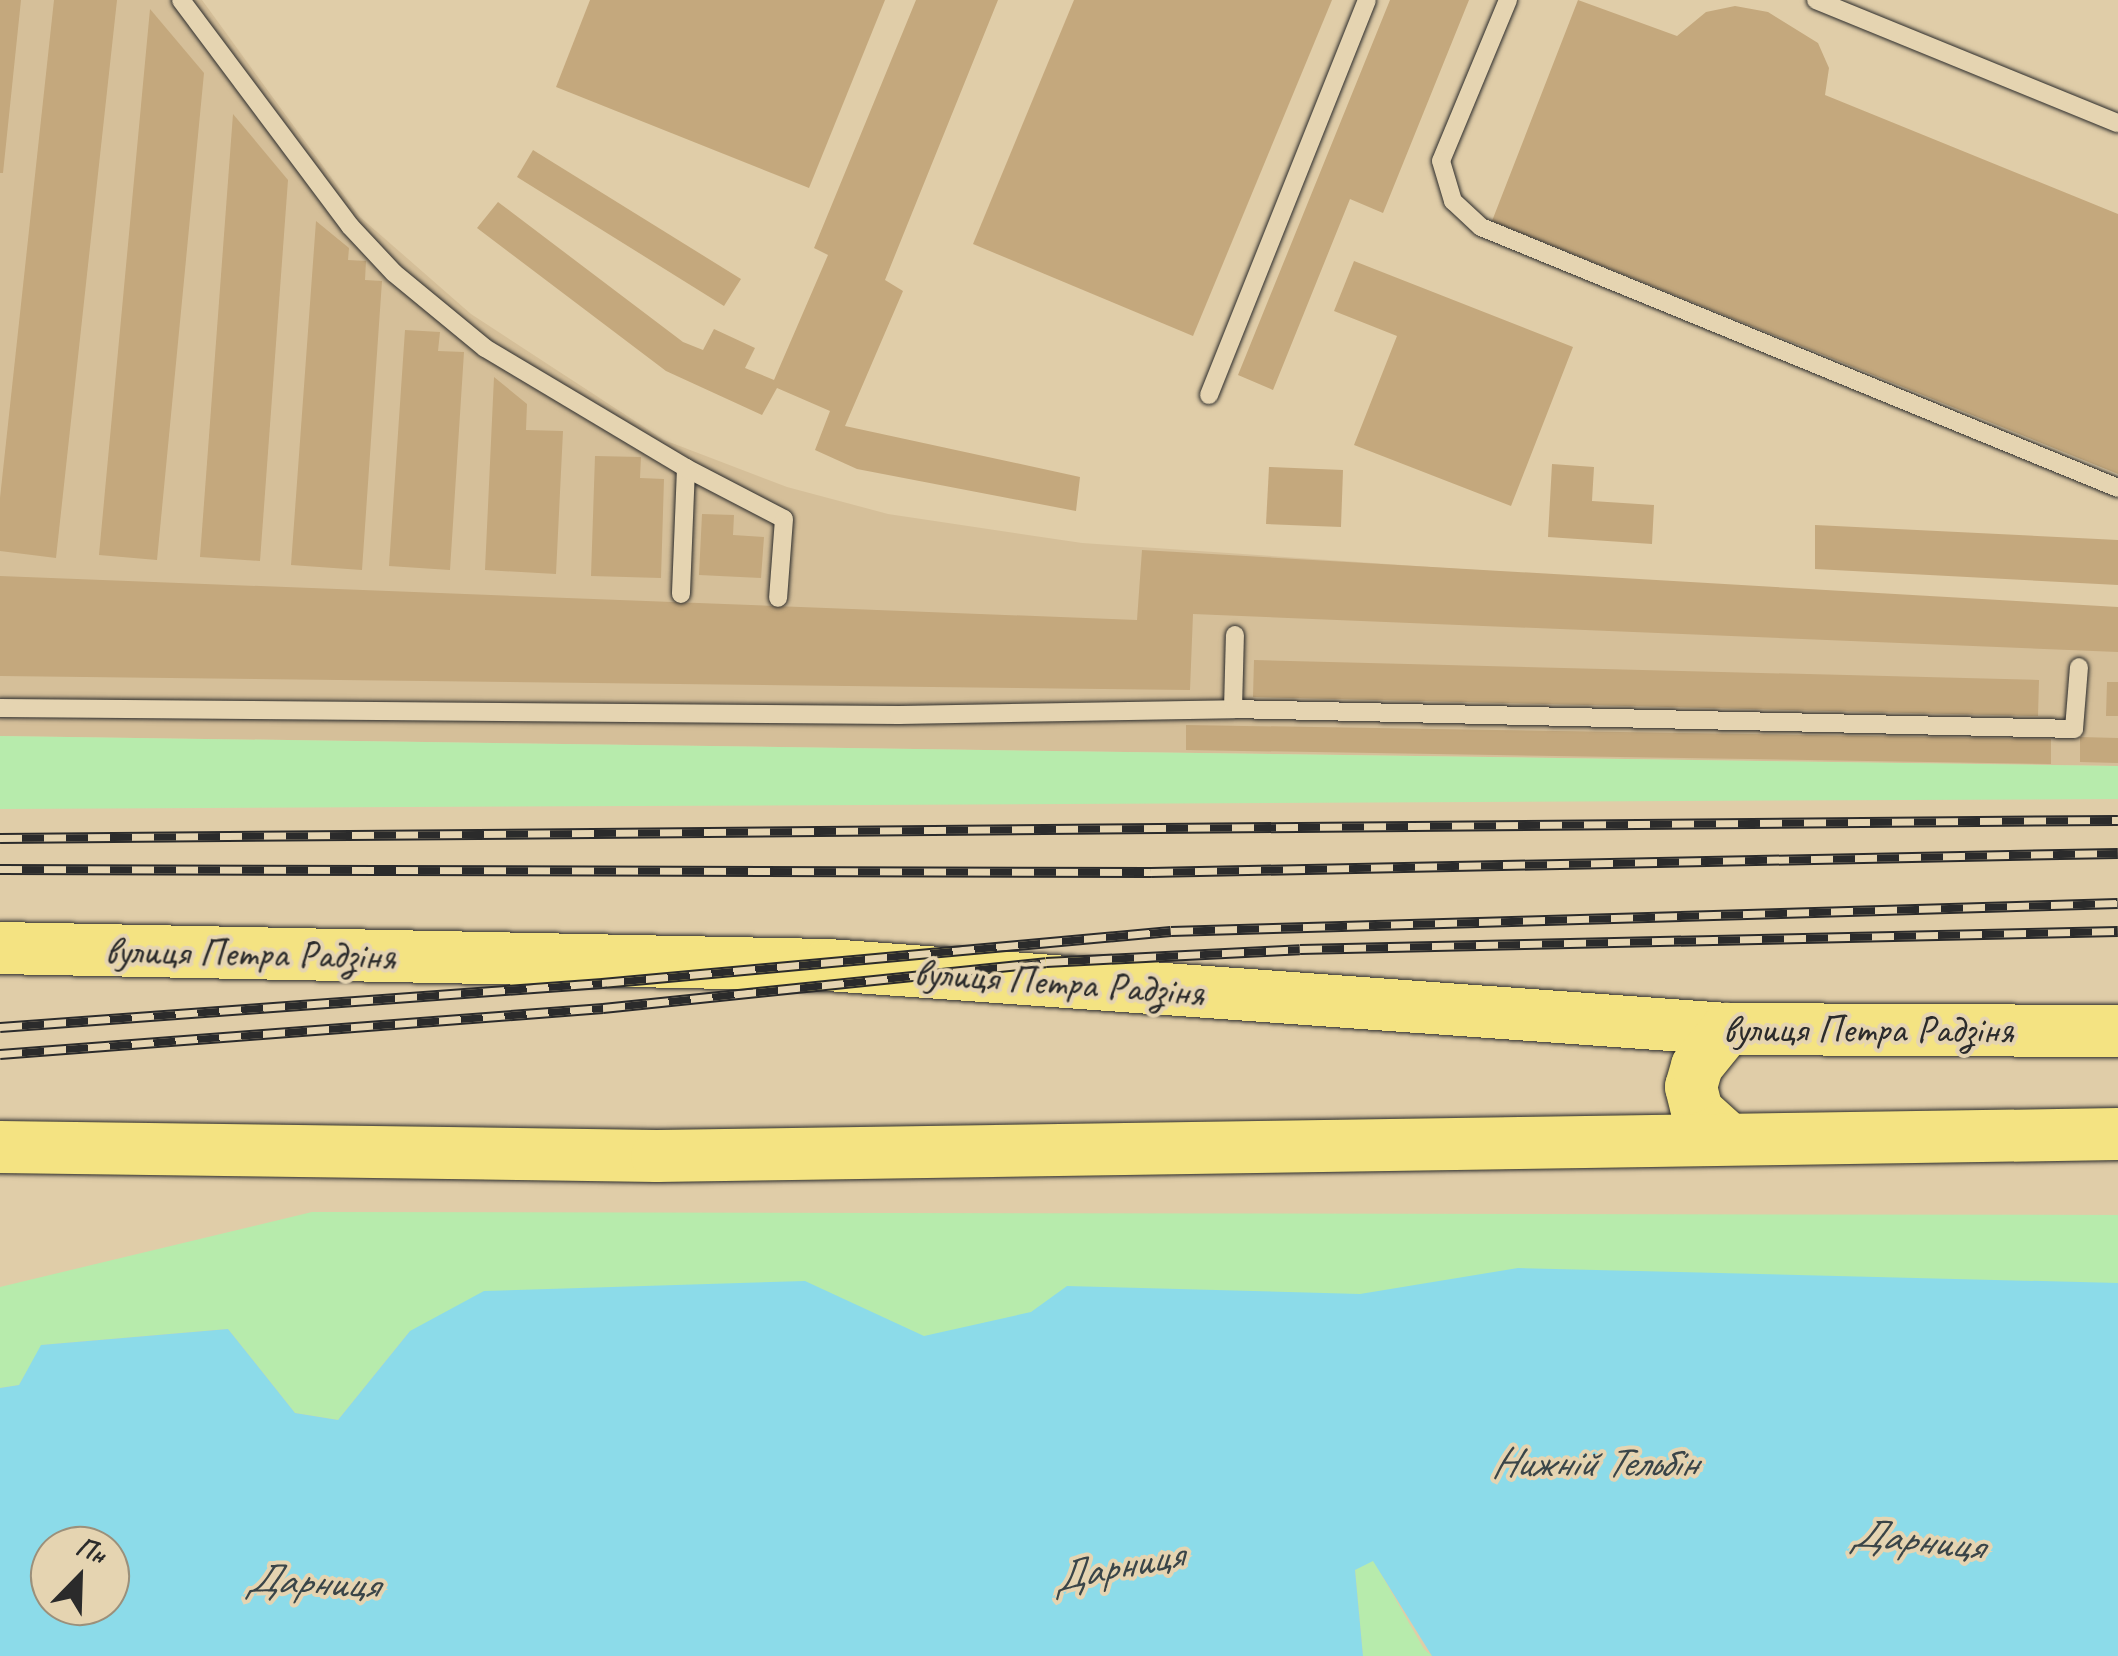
<!DOCTYPE html>
<meta charset="utf-8">
<style>
body{margin:0}
#map{position:relative;width:2118px;height:1656px;overflow:hidden;background:#e0cda8;font-family:Caveat,sans-serif}
div>[style]{position:absolute}
[style*='--x']{left:calc(var(--x)*1px);top:calc(var(--y)*1px);width:calc(var(--w)*1px);rotate:calc(var(--a)*1deg)}
.built>*{inset:0;background:#d5bf99}
.green>*{inset:0;background:#b7ebac}
.water>*{inset:0;background:#8cdbe9}
.building>*{inset:0;background:#c4a87d}
.roads{filter:drop-shadow(0 0 2px #2b2b2b) drop-shadow(0 0 2px #2b2b2b)}
.lane>*{height:18px;margin:-9px;padding:0 9px;transform-origin:9px;border-radius:9px;background:#e5d4b1}
.primary>*{height:52px;margin:-26px;padding:0 26px;transform-origin:26px;border-radius:26px;background:#f4e382}
.rail>*{height:11px;margin-top:-5.5px;transform-origin:0;background:repeating-linear-gradient(90deg,#e5d4b1 0 22px,#2b2b2b 0 44px);box-sizing:border-box;border-block:2px solid #2b2b2b}
span{translate:-50% -50%;white-space:nowrap;text-align:center;line-height:1.15;-webkit-text-stroke:8px #e5d4b1;paint-order:stroke}
.street-label{font-size:40px;color:#2b2b2b}
.water-label{font-size:42px;color:#3a4548;font-style:italic}
.north{position:absolute;left:30px;top:1526px;width:100px;height:100px;box-sizing:border-box;background:#e5d4b1;border:2px solid #9b907b;border-radius:50%;rotate:23deg;font-size:28px;font-weight:700;line-height:40px;text-align:center;color:#2b2b2b}
.north::after{content:'';display:block;margin:auto;width:35px;height:45px;background:#2b2b2b;clip-path:polygon(50% 0,100% 100%,50% 72%,0 100%)}
</style>
<div id="map">
<div class="built">
<div style="clip-path:polygon(0 0,202px 0,360px 217px,471px 314px,664px 440px,787px 487px,888px 514px,1082px 543px,2118px 614px,2118px 766px,0 736px)"></div>
</div>
<div class="green">
<div style="clip-path:polygon(0 736px,2118px 766px,2118px 799px,0 809px)"></div>
<div style="clip-path:polygon(312px 1212px,2118px 1215px,2118px 1380px,1301px 1439px,410px 1331px,338px 1420px,295px 1413px,228px 1329px,42px 1345px,19px 1385px,0 1388px,0 1287px)"></div>
<div style="clip-path:polygon(1373px 1560px,1424px 1649px,1432px 1656px,1363px 1656px,1355px 1570px)"></div>
</div>
<div class="water">
<div style="clip-path:polygon(evenodd,1518px 1268px,2118px 1283px,2118px 1656px,1432px 1656px,1373px 1561px,1355px 1570px,1363px 1656px,0 1656px,0 1388px,19px 1385px,41px 1345px,228px 1329px,295px 1413px,338px 1420px,410px 1331px,484px 1291px,805px 1281px,924px 1336px,1031px 1312px,1067px 1286px,1360px 1294px,1518px 1268px,50px 1546px,110px 1546px,110px 1606px,50px 1606px,50px 1546px)"></div>
</div>
<div class="building">
<div style="clip-path:polygon(0 0,21px 0,3px 173px,0 173px)"></div>
<div style="clip-path:polygon(54px 0,117px 0,56px 558px,0 551px,0 498px)"></div>
<div style="clip-path:polygon(590px 0,885px 0,809px 188px,556px 87px)"></div>
<div style="clip-path:polygon(916px 0,998px 0,885px 280px,903px 291px,845px 426px,1080px 477px,1076px 511px,857px 469px,815px 450px,830px 411px,777px 388px,762px 415px,666px 371px,477px 228px,498px 202px,683px 342px,703px 350px,714px 329px,755px 348px,745px 368px,774px 380px,828px 255px,814px 248px)"></div>
<div style="clip-path:polygon(1074px 0,1332px 0,1193px 336px,973px 244px)"></div>
<div style="clip-path:polygon(1390px 0,1469px 0,1383px 213px,1350px 199px,1273px 390px,1238px 375px)"></div>
<div style="clip-path:polygon(1578px 0,1677px 36px,1706px 12px,1735px 6px,1768px 12px,1818px 43px,1829px 68px,1825px 95px,2118px 214px,2118px 474px,1492px 221px)"></div>
<div style="clip-path:polygon(150px 9px,204px 73px,157px 560px,99px 555px)"></div>
<div style="clip-path:polygon(233px 114px,288px 180px,260px 561px,200px 557px)"></div>
<div style="clip-path:polygon(533px 150px,741px 279px,724px 306px,517px 177px)"></div>
<div style="clip-path:polygon(316px 221px,349px 248px,348px 260px,366px 261px,365px 280px,382px 281px,362px 570px,291px 565px)"></div>
<div style="clip-path:polygon(1354px 261px,1573px 347px,1511px 506px,1354px 445px,1397px 336px,1334px 311px)"></div>
<div style="clip-path:polygon(405px 330px,440px 332px,438px 351px,464px 352px,450px 570px,389px 566px)"></div>
<div style="clip-path:polygon(494px 377px,527px 404px,526px 430px,563px 431px,556px 574px,485px 570px)"></div>
<div style="clip-path:polygon(595px 456px,641px 457px,640px 478px,664px 479px,661px 578px,591px 576px)"></div>
<div style="clip-path:polygon(1552px 464px,1594px 467px,1592px 501px,1654px 505px,1652px 544px,1548px 537px)"></div>
<div style="clip-path:polygon(1269px 467px,1343px 470px,1341px 527px,1266px 524px)"></div>
<div style="clip-path:polygon(702px 514px,734px 515px,733px 535px,764px 537px,761px 578px,699px 575px)"></div>
<div style="clip-path:polygon(1815px 525px,2118px 540px,2118px 585px,1815px 569px)"></div>
<div style="clip-path:polygon(1142px 550px,2118px 607px,2118px 652px,1193px 614px,1190px 690px,0 676px,0 576px,1137px 620px)"></div>
<div style="clip-path:polygon(1254px 660px,2039px 680px,2038px 716px,1253px 697px)"></div>
<div style="clip-path:polygon(2107px 682px,2118px 682px,2118px 716px,2106px 716px)"></div>
<div style="clip-path:polygon(1186px 725px,2051px 739px,2051px 764px,1186px 750px)"></div>
<div style="clip-path:polygon(2080px 737px,2118px 738px,2118px 763px,2080px 762px)"></div>
</div>
<div class="roads">
<div class="lane">
<div style="--x:181;--y:0;--w:282;--a:53.2"></div>
<div style="--x:350;--y:226;--w:64;--a:46.9"></div>
<div style="--x:394;--y:273;--w:118;--a:39.5"></div>
<div style="--x:485;--y:348;--w:234;--a:30.8"></div>
<div style="--x:686;--y:468;--w:126;--a:92.3"></div>
<div style="--x:1508;--y:0;--w:174;--a:112.6"></div>
<div style="--x:1441;--y:161;--w:42;--a:73.3"></div>
<div style="--x:1453;--y:201;--w:38;--a:43"></div>
<div style="--x:1481;--y:227;--w:688;--a:22.28"></div>
<div style="--x:1816;--y:0;--w:326;--a:22.2"></div>
<div style="--x:1209;--y:395;--w:425;--a:-68.2"></div>
<div style="--x:686;--y:468;--w:110;--a:27.5"></div>
<div style="--x:784;--y:519;--w:79;--a:94.3"></div>
<div style="--x:0;--y:708;--w:899;--a:0.45"></div>
<div style="--x:899;--y:715;--w:334;--a:-1"></div>
<div style="--x:1233;--y:709;--w:74;--a:-88.5"></div>
<div style="--x:1233;--y:709;--w:841;--a:1.36"></div>
<div style="--x:2074;--y:729;--w:62;--a:-85.4"></div>
</div>
<div class="primary">
<div style="--x:0;--y:948;--w:828;--a:1.18"></div>
<div style="--x:828;--y:965;--w:901;--a:4.07"></div>
<div style="--x:1727;--y:1029;--w:391;--a:0.3"></div>
<div style="--x:1725;--y:1136;--w:38;--a:-138"></div>
<div style="--x:1697;--y:1111;--w:25;--a:-104"></div>
<div style="--x:1691;--y:1087;--w:22;--a:-74"></div>
<div style="--x:1697;--y:1066;--w:48;--a:-51"></div>
<div style="--x:0;--y:1147;--w:657;--a:0.78"></div>
<div style="--x:657;--y:1156;--w:1461;--a:-0.86"></div>
</div>
</div>
<div class="rail">
<div style="--x:0;--y:838;--w:2118;--a:-0.49"></div>
<div style="--x:0;--y:869;--w:1151;--a:0.15"></div>
<div style="--x:1151;--y:872;--w:967;--a:-1.13"></div>
<div style="--x:0;--y:1027;--w:604;--a:-4.18"></div>
<div style="--x:602;--y:983;--w:571;--a:-5.22"></div>
<div style="--x:1171;--y:931;--w:947;--a:-1.69"></div>
<div style="--x:0;--y:1054;--w:605;--a:-4.36"></div>
<div style="--x:603;--y:1008;--w:445;--a:-5.9"></div>
<div style="--x:1046;--y:962;--w:254;--a:-2.9"></div>
<div style="--x:1300;--y:949;--w:818;--a:-1.26"></div>
</div>
<div class="street-label">
<span style="left:250px;top:953px;rotate:1deg">вулиця Петра Радзіня</span>
<span style="left:1059px;top:982px;rotate:4deg">вулиця Петра Радзіня</span>
<span style="left:1868px;top:1029px">вулиця Петра Радзіня</span>
</div>
<div class="water-label">
<span style="left:1594px;top:1463px">Нижній Тельбін</span>
<span style="left:1917px;top:1540px;rotate:6deg">Дарниця</span>
<span style="left:1117px;top:1567px;rotate:-11deg">Дарниця</span>
<span style="left:312px;top:1582px;rotate:3deg">Дарниця</span>
</div>
<div class="north">Пн</div>
</div>
